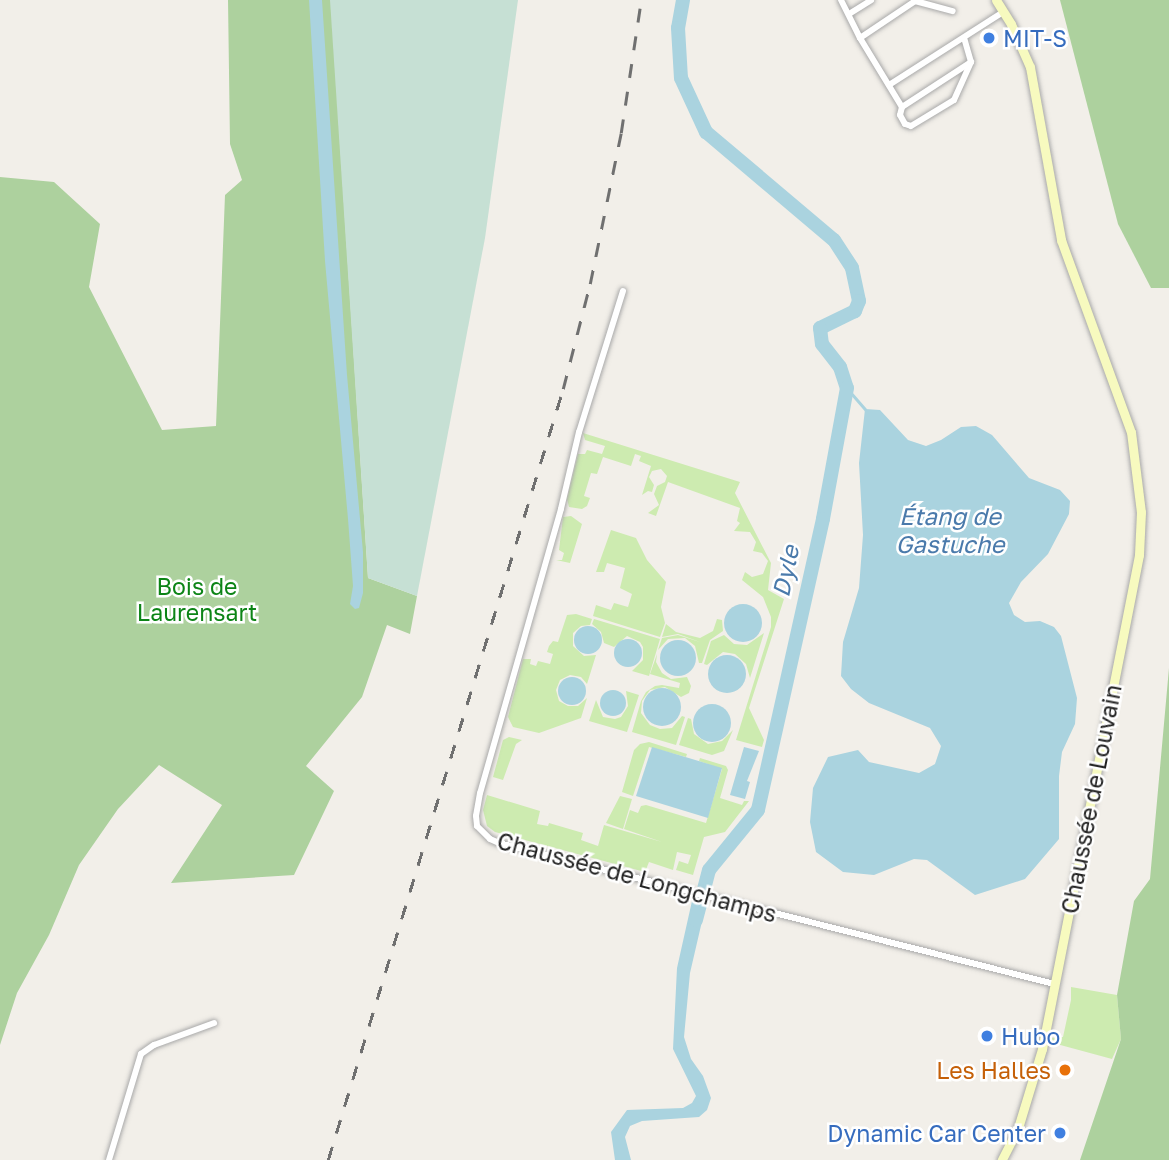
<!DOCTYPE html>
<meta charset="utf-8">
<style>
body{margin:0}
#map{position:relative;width:1169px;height:1160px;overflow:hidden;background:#f2efe9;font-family:"Golos Text",sans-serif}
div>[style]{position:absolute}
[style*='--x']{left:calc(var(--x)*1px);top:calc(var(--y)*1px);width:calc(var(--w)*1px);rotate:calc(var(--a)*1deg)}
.grass>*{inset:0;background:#cdebb0}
.forest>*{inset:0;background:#add19e}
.wetland>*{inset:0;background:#c6e0d4}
.water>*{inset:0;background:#aad3df}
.round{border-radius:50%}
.stream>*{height:2.5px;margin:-1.25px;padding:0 1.25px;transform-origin:1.25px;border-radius:1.25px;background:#aad3df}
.river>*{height:14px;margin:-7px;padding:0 7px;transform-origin:7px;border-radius:7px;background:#aad3df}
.roads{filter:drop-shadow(0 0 2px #a9a9a9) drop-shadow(0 0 2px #a9a9a9)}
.minor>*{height:6px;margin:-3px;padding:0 3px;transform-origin:3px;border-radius:3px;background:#fff}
.secondary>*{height:9px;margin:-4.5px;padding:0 4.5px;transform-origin:4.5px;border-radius:4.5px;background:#f7fabf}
.rail>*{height:2.5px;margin-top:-1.25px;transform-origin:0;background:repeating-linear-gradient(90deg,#707070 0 14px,transparent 0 28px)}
.dots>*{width:19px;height:19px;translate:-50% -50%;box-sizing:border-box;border:4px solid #fff;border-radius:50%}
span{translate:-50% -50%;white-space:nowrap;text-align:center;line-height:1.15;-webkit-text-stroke:5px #fff;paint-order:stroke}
.shop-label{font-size:23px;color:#366cbe}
.left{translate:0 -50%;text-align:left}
.right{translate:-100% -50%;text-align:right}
.park-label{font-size:23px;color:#0c8416}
.street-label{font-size:23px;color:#222}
.food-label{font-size:23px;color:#c56008}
.water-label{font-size:24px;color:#4a7aab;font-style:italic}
</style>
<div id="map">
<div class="grass">
<div style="clip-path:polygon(583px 433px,740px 482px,735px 493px,771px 563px,768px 590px,784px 599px,749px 708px,764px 740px,762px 747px,736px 740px,771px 627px,771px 617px,763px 597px,742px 580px,745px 572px,752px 577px,763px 574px,768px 561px,762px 553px,753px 551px,756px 542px,750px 532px,734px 531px,740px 523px,737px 521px,740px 508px,668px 482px,656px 516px,648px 513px,659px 505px,654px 494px,657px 486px,665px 482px,667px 476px,661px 469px,652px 471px,649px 477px,654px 485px,652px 492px,648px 491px,642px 495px,651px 466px,639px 461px,641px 456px,635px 454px,631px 466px,603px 457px,597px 474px,591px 473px,584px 496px,590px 498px,587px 506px,582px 509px,569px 507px,567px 499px,578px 454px,585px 454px,587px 450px,602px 454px,605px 446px,585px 440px)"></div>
<div style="clip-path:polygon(571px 516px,582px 524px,570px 563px,556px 560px,562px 560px,564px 553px,559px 550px,563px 517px)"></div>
<div style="clip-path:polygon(611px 530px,636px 538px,647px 560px,666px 582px,661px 607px,665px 623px,660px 637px,593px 616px,596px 605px,611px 610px,614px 603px,628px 607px,632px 594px,620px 588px,625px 568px,607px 563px,604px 572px,596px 572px)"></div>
<div style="clip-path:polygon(576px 614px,592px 619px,590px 625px,581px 626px,573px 633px,573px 646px,584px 656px,596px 655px,587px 684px,581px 677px,570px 675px,560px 680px,556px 690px,559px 701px,568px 706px,578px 706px,587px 698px,581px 718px,539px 733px,513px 727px,508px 717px,523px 659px,531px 659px,530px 664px,536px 666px,538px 661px,550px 664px,553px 654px,547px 652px,549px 646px,553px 641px,558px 642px,567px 615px)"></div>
<div style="clip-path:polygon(594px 619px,660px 639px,649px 676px,632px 671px,643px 660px,643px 647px,640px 642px,627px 636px,614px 647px,604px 643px,601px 632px,592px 624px)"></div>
<div style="clip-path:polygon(717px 619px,722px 620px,723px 631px,710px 640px,702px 663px,699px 663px,695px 646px,685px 638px,668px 639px,658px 650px,662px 638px,678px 635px,700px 642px,678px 634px,662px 637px,666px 624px,676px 632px,700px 638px,713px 631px)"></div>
<div style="clip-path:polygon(764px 633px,750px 678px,746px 664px,735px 654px,723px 652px,707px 665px,704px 664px,711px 641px,724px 635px,734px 644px,747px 645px)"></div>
<div style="clip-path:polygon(657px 654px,656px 662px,662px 673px,671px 679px,687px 677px,691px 686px,689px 693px,681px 697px,665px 687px,650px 690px,642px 701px,641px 713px,650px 725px,660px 729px,672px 728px,682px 716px,685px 717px,676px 745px,632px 732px,641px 701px,646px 692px,655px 686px,662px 685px,679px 688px,680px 683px,650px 674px)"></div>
<div style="clip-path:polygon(626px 691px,639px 695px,627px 732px,589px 721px,596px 700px,603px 717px,615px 719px,621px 717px,628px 706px)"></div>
<div style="clip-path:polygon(688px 718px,691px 719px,694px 734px,708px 744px,722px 741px,733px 730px,724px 751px,712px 755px,679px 745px)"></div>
<div style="clip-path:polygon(509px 737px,522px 740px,516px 744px,503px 780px,493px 777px,503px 740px)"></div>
<div style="clip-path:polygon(649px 742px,687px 754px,686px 757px,649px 747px,633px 796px,622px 792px,634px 750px,640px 744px)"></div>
<div style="clip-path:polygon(700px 758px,726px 766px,728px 770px,720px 798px,742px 805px,744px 801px,749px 801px,725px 832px,704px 837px,693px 875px,676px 870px,679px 861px,688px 864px,691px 855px,677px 852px,673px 870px,649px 862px,645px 872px,495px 832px,487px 826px,483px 810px,487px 795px,540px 811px,537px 824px,548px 826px,549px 823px,583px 833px,581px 840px,598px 846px,604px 825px,662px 842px,624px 829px,630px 810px,638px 813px,641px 806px,646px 805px,706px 823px,722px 769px,699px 761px)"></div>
<div style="clip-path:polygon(620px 796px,632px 799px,623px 829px,606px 823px)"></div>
<div style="clip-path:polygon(1071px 987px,1117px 995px,1121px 1039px,1112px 1059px,1053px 1043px,1050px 1046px,1051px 1038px,1063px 1037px,1071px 1000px)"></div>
</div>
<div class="forest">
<div style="clip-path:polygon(228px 0,331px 0,368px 578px,417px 596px,410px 634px,387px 625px,362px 697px,306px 766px,334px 791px,294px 875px,171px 883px,222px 805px,159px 765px,118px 809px,79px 865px,49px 935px,17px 993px,0 1045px,0 177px,54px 182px,100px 224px,89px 287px,162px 430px,216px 426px,225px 195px,242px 180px,230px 144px)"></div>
<div style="clip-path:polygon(1060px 0,1169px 0,1169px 288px,1151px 288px,1118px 224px)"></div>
<div style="clip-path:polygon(1169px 668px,1169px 1160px,1080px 1160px,1121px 1039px,1117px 995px,1134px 901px,1150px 879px)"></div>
</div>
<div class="wetland">
<div style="clip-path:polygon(330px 0,518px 0,485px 238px,417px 596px,368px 578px)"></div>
</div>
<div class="water">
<div style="clip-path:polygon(309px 0,322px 0,347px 375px,363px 552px,363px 593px,359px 608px,355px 609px,350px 604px,353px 586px,348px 519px,325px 261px)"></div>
<div style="clip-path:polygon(865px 409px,880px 410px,908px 440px,926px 446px,941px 440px,961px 427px,976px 426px,992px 435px,1029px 478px,1060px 490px,1070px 501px,1069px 514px,1048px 554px,1021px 582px,1009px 603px,1014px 615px,1025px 622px,1040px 621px,1054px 627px,1061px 636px,1077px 698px,1075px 724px,1062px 752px,1059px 776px,1059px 839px,1025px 879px,975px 895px,927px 860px,914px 859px,874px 875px,843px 872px,816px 852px,810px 822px,813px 788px,828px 757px,858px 750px,869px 762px,919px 773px,935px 764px,941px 746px,930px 728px,869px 703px,851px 689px,841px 676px,843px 642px,859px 588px,863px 535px,859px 463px)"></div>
<div class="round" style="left:724px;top:604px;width:38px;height:38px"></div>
<div class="round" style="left:574px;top:626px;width:28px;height:28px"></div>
<div class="round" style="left:614px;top:639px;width:28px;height:28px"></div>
<div class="round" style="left:660px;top:640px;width:36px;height:36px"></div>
<div class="round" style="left:708px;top:655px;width:38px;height:38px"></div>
<div class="round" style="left:558px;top:677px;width:28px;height:28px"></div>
<div class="round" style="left:643px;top:688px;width:38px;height:38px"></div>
<div class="round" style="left:600px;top:690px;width:26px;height:26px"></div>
<div class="round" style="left:693px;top:704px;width:38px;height:38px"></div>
<div style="clip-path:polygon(652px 747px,722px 768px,708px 818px,636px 796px)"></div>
<div style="clip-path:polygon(744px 747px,759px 751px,747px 781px,750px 782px,745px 799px,730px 795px)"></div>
<div style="clip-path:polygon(692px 901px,706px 904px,690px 973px,684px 1037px,691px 1059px,703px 1076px,711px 1098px,707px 1110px,699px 1117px,642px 1121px,630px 1126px,625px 1137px,631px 1160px,615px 1160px,611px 1132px,627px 1110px,683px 1108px,692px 1103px,696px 1096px,673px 1049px,677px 968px)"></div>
</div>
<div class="stream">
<div style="--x:847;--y:388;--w:28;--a:49"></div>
</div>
<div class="river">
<div style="--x:683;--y:0;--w:28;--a:100"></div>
<div style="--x:678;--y:28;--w:50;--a:86.6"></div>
<div style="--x:681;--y:78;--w:60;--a:65.2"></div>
<div style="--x:706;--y:132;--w:167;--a:40.2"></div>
<div style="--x:834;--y:240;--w:33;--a:57"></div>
<div style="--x:852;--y:268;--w:34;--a:78"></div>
<div style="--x:859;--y:301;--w:11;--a:112"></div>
<div style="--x:855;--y:311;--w:39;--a:154"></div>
<div style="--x:820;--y:328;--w:16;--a:83"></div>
<div style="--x:822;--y:344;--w:29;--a:52"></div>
<div style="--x:840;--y:367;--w:22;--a:72"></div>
<div style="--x:847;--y:388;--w:133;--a:100.4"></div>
<div style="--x:823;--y:519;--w:298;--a:102.6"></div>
<div style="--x:758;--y:810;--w:77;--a:129.2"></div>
<div style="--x:709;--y:870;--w:52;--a:104.6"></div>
</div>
<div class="roads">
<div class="minor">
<div style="--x:841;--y:0;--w:42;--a:63.4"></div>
<div style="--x:860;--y:38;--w:81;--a:58.7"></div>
<div style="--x:902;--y:107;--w:82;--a:-33.1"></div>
<div style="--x:971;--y:62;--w:25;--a:-106"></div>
<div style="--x:849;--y:14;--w:26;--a:-32"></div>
<div style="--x:860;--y:38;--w:66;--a:-33.9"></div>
<div style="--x:915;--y:1;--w:39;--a:15"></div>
<div style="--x:889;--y:85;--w:135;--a:-32.6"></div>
<div style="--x:902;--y:107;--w:8;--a:104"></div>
<div style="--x:900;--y:115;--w:10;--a:61"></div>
<div style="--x:905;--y:124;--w:6;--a:18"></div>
<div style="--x:911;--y:126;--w:50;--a:-31.2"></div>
<div style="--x:954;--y:100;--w:42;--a:-65.9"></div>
<div style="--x:623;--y:291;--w:148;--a:107.3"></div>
<div style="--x:579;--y:432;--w:79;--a:103.2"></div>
<div style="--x:561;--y:509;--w:295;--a:105.9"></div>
<div style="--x:480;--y:793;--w:23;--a:100"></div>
<div style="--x:476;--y:816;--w:10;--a:84"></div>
<div style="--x:477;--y:826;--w:18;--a:45"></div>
<div style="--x:490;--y:839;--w:10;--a:24"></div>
<div style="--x:499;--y:843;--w:573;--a:14.25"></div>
<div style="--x:109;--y:1160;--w:111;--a:-73.2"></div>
<div style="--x:141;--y:1054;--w:16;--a:-35"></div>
<div style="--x:154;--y:1045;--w:64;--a:-20.1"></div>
</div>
<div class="secondary">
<div style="--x:996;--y:0;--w:28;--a:58"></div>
<div style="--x:1011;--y:24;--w:47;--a:66.2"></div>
<div style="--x:1030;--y:67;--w:176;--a:79.8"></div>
<div style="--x:1061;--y:240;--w:204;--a:70"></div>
<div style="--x:1131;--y:432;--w:81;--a:82.9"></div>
<div style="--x:1141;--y:512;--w:43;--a:92.7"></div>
<div style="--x:1139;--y:555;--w:503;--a:101.11"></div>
<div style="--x:1042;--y:1049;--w:83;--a:106.9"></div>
<div style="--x:1018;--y:1128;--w:36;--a:117"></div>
</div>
</div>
<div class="rail">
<div style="--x:328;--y:1160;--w:806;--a:-73.05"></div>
<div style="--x:563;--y:389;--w:108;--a:-75.6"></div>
<div style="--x:590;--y:284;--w:154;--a:-78.4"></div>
<div style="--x:621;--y:133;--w:134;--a:-81.4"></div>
</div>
<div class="dots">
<div style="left:989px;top:38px;background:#3f7fe0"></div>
<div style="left:987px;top:1036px;background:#3f7fe0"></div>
<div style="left:1065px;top:1070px;background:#e8710a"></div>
<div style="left:1060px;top:1133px;background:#3f7fe0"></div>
</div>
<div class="shop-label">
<span class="left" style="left:1003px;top:38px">MIT-S</span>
<span class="left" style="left:1001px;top:1036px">Hubo</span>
<span class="right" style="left:1046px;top:1133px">Dynamic Car Center</span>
</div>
<div class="park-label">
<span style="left:197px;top:599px">Bois de<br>Laurensart</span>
</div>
<div class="street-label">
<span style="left:1091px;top:799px;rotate:-79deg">Chaussée de Louvain</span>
<span style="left:637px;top:877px;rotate:15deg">Chaussée de Longchamps</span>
</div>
<div class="food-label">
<span class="right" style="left:1051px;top:1070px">Les Halles</span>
</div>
<div class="water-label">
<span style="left:950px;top:530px">Étang de<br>Gastuche</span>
<span style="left:785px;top:571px;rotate:-78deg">Dyle</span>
</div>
</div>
